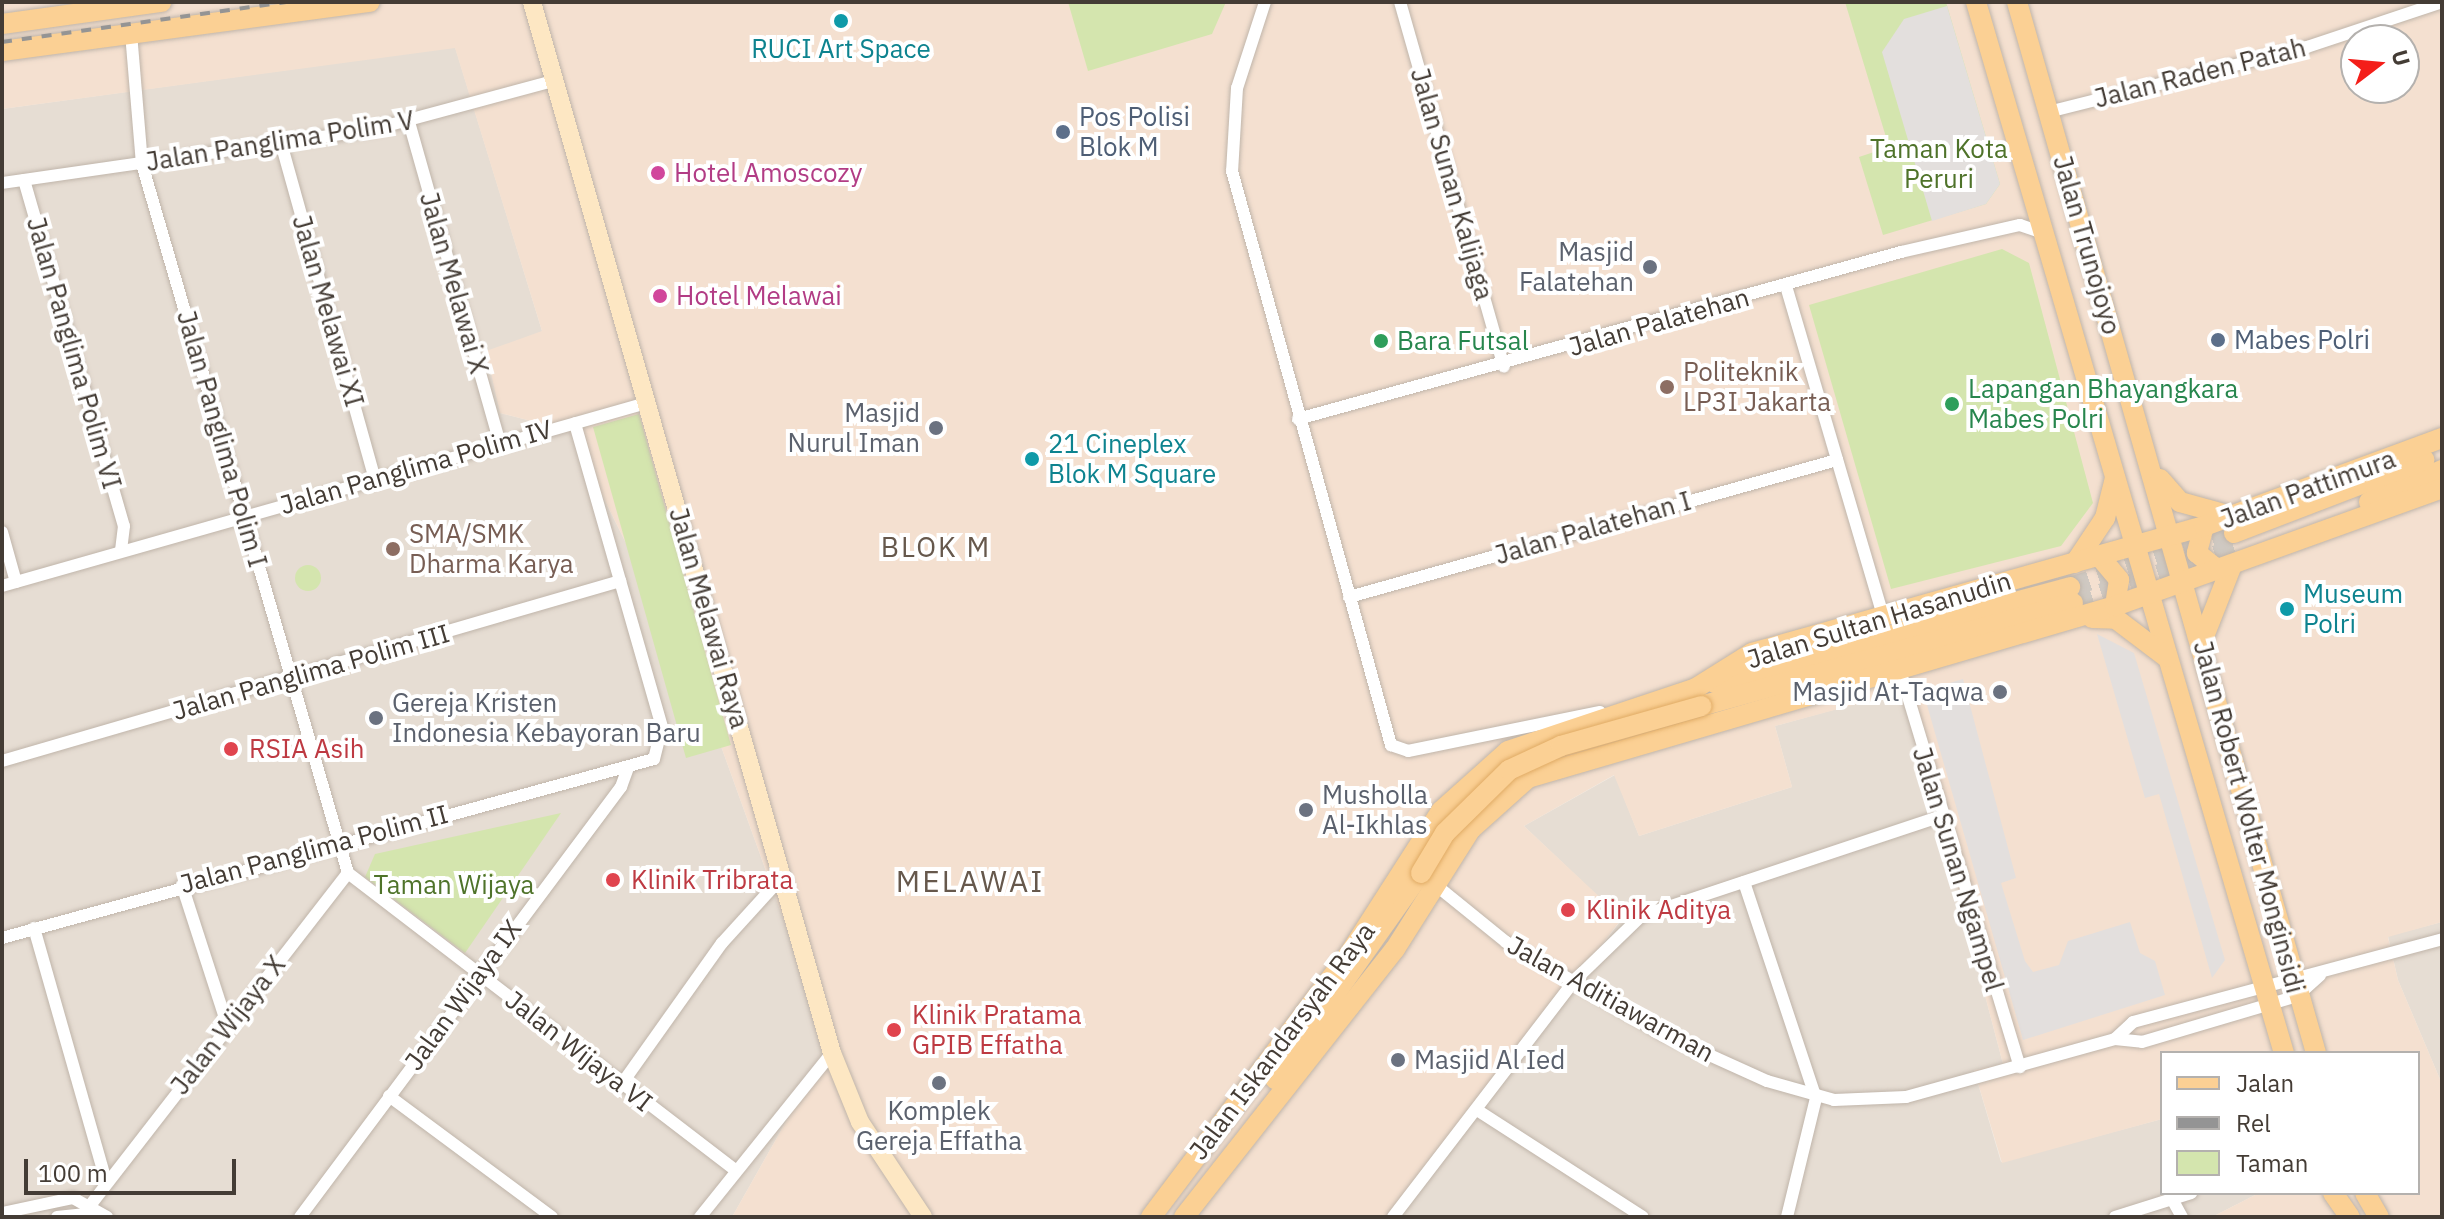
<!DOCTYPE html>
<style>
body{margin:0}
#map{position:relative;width:2444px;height:1219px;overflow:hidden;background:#f2ece5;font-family:"IBM Plex Sans",sans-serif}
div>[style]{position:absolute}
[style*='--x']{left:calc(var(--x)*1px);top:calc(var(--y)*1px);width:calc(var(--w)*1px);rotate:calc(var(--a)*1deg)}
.residential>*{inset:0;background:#e6ddd3}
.commercial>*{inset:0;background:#f4e0d0}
.green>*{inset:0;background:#d4e5ae}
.round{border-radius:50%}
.parking>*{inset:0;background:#e3dfdd}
.primary-tunnel>*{height:20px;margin-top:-10px;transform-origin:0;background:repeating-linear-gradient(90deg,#cfc9c2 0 20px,transparent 0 30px)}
.roads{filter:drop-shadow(0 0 2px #c0b5aa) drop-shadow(0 0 2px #c0b5aa)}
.minor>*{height:12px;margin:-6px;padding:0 6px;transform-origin:6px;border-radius:6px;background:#fff}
.secondary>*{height:18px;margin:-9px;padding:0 9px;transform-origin:9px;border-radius:9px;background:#fde7c3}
.primary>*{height:20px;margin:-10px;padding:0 10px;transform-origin:10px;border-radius:10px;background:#fbd094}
.rail>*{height:4px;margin-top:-2px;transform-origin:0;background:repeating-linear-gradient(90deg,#949494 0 10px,transparent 0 20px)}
.bridges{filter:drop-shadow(0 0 2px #e0ab65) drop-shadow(0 0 2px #e0ab65)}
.primary-bridge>*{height:20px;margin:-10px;padding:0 10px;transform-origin:10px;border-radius:10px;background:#fbd094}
.dots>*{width:22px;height:22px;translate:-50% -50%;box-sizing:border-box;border:4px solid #fff;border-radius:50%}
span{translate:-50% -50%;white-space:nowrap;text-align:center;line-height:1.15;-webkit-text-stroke:8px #fff;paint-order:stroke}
.culture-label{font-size:26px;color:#0d838f}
.left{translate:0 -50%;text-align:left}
.street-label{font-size:26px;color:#443c35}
.service-label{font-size:26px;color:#4e5e75}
.park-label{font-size:26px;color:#4f732a}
.hotel-label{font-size:26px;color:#b23c85}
.worship-label{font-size:26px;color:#5b616d}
.right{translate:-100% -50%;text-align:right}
.leisure-label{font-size:26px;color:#27864d}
.education-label{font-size:26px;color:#785e54}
.health-label{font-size:26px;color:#be3a42}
.neighbourhood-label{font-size:28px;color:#66584c;letter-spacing:2px}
.quarter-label{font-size:30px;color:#66584c;letter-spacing:2px}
.frame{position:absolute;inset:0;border:4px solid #443c35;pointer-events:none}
.legend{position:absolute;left:2160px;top:1051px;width:260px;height:144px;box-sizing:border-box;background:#fff;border:2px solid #b4b1ae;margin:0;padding:10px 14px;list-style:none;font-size:24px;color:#443c35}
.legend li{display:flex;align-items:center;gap:16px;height:40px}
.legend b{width:40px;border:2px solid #b4b1ae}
.north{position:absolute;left:2340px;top:24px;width:80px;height:80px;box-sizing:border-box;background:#fff;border:2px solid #b4b1ae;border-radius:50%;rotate:74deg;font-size:22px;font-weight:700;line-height:32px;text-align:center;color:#443c35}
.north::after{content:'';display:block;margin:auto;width:28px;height:36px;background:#f41e19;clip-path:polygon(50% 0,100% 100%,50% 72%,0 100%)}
.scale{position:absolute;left:24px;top:1159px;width:212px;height:36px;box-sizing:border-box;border:4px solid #443c35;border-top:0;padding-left:10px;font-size:24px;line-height:28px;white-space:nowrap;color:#443c35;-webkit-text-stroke:6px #fff;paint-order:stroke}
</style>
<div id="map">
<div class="residential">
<div style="clip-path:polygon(455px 47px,542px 331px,500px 413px,570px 431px,704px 699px,829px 1046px,732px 1217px,2px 1217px,2px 109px)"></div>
<div style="clip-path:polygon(1905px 690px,2003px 1064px,1974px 1070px,2001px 1162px,2162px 1119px,2162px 1193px,2259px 1193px,2212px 1217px,1396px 1217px,1622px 919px,1524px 826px,1615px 775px,1639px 836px,1792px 787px,1775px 726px)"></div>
<div style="clip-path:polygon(2442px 922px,2442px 1084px,2398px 980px,2388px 936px)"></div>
</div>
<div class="commercial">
<div style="clip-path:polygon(evenodd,2px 2px,2442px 2px,2442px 922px,2388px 937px,2398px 980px,2442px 1084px,2442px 1217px,2212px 1217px,2259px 1193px,2418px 1193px,2418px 1053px,2162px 1053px,2162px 1119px,2002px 1163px,1974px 1070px,2003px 1064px,1905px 691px,1775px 726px,1792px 787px,1639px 836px,1614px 775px,1524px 826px,1622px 918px,1396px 1217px,732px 1217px,829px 1046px,704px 699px,570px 431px,500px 413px,486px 351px,542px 331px,455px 48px,2px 109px,2px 2px,2356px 40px,2404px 40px,2404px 88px,2356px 88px,2356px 40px)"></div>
</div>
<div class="green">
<div style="clip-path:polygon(1068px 2px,1226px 2px,1212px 34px,1088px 71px)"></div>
<div style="clip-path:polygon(1845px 2px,1946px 2px,2000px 184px,1986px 204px,1883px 235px,1859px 157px,1889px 147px)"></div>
<div style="clip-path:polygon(2002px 249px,2029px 263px,2093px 503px,2061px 546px,1891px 589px,1809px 305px)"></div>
<div style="clip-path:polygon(639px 414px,731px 745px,686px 758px,593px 427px)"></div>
<div class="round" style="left:295px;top:565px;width:26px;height:26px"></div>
<div style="clip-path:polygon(561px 813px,465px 953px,365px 877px,375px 854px)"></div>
</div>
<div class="parking">
<div style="clip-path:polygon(1947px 6px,2000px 184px,1986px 204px,1932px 221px,1882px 52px,1904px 19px)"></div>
<div style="clip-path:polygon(2097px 634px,2134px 653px,2225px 960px,2212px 978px,2159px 794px,2145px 798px)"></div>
<div style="clip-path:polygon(1963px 679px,2016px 878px,2001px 883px,2025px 961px,2033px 972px,2059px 965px,2068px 941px,2130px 922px,2140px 953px,2155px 961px,2165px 995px,2023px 1040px,1923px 691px)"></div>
</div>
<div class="primary-tunnel">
<div style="--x:2070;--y:587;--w:173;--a:-18.2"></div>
<div style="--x:2073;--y:603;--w:174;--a:-18.4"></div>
</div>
<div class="roads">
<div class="minor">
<div style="--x:1265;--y:2;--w:90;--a:108"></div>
<div style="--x:1237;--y:88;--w:83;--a:93.4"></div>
<div style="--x:1232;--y:171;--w:596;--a:74.52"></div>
<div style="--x:1391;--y:745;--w:18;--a:19"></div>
<div style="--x:1408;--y:751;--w:196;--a:-11.5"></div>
<div style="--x:1400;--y:2;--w:379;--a:74.1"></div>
<div style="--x:2048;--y:112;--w:267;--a:-14.1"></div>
<div style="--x:2307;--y:47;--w:142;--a:-18.4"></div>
<div style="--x:409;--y:122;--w:334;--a:74.2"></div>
<div style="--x:281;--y:143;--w:349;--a:74.4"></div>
<div style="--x:24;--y:180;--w:360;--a:73.9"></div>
<div style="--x:124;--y:526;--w:25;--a:97"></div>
<div style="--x:2;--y:183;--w:377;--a:-8.2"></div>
<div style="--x:375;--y:129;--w:184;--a:-15.1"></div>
<div style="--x:1786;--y:286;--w:343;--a:73.6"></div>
<div style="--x:1298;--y:419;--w:626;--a:-15.48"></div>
<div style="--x:1901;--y:252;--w:122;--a:-12.8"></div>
<div style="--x:2020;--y:225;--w:21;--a:19"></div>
<div style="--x:2;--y:532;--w:52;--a:74.4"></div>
<div style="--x:2;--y:586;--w:669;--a:-15.86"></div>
<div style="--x:1349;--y:597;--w:507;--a:-15.68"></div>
<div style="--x:1900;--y:670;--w:415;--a:73.2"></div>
<div style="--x:2;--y:761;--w:644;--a:-16.24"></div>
<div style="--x:348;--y:873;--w:486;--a:37.5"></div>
<div style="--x:1432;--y:882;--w:95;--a:39"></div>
<div style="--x:1506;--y:942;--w:182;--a:30.4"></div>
<div style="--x:1663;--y:1034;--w:114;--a:24.3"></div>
<div style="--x:1767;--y:1081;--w:70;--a:15.8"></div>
<div style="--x:1834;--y:1100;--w:72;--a:-2.4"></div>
<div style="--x:1906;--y:1097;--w:217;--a:-15.5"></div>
<div style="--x:2115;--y:1039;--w:27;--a:6"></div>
<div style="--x:2142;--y:1042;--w:162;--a:-16.5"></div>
<div style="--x:2297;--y:996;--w:31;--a:-42"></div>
<div style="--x:1744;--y:882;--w:228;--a:71.6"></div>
<div style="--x:1816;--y:1098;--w:122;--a:103.7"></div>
<div style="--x:182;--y:885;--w:149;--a:72.1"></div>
<div style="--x:34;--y:928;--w:260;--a:74.1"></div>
<div style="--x:2;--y:938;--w:676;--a:-15.35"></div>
<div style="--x:654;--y:759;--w:33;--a:-76"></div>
<div style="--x:662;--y:727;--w:316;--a:-106"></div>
<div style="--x:2115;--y:1039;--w:25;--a:-43"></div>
<div style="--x:2133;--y:1022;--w:320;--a:-15"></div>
<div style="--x:621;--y:1085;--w:174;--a:-54.6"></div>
<div style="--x:722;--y:943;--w:91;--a:-47.7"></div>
<div style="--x:389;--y:1096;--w:203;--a:36.6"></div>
<div style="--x:1477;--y:1110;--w:197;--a:32.8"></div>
<div style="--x:2172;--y:1199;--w:21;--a:61"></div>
<div style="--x:85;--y:1212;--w:429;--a:-52.2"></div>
<div style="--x:348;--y:873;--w:738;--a:-106.2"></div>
<div style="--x:142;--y:164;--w:131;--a:-94.8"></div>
<div style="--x:2;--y:1213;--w:73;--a:-11.9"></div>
<div style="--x:73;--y:1198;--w:39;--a:29"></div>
<div style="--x:57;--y:1217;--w:36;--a:-6"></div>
<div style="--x:300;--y:1217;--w:537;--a:-53.26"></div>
<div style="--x:621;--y:787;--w:20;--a:-70"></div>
<div style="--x:700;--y:1217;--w:211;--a:-51.2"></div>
<div style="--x:1393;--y:1217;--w:297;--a:-52.5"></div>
<div style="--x:1574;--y:981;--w:93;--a:-44.1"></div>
<div style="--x:1641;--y:916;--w:314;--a:-18.4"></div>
<div style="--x:2115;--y:1217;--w:80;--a:-17.5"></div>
</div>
<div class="secondary">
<div style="--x:532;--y:2;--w:1093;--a:74.07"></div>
<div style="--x:832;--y:1053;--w:74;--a:67.9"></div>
<div style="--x:860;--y:1122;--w:114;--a:56.4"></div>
</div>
<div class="primary">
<div style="--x:1976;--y:2;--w:1095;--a:73.67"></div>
<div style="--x:2017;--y:2;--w:1093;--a:74.12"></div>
<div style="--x:2;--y:24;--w:161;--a:-7.9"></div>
<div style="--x:2;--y:51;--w:371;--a:-7.6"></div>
<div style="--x:2160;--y:479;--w:30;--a:49"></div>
<div style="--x:2180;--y:502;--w:53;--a:15.4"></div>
<div style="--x:2369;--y:502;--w:80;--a:-23.7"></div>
<div style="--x:2204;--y:526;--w:28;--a:105"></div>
<div style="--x:2197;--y:553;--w:26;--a:39"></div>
<div style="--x:2234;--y:533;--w:204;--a:-21"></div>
<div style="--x:2100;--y:557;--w:30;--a:50"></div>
<div style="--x:2119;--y:580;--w:26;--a:99"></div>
<div style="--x:2075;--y:563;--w:54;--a:-56.3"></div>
<div style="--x:2105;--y:518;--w:41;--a:-76"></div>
<div style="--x:2092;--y:618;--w:24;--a:2"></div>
<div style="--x:2116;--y:619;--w:63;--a:37.2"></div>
<div style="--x:2203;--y:639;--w:79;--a:-68.6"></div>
<div style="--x:1715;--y:683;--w:368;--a:-15.1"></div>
<div style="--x:1701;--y:706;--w:386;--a:-15.5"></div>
<div style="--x:1275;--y:1079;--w:252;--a:-54.7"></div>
<div style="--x:2333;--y:1193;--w:29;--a:55"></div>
<div style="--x:2365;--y:1193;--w:28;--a:60"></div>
<div style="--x:1151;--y:1217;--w:327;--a:-53"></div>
<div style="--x:1348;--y:956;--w:172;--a:-57.3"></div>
<div style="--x:1441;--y:811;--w:90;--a:-41.8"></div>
<div style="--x:1508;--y:751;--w:198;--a:-18.5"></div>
<div style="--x:1696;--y:688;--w:66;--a:-32"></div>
<div style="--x:1752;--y:653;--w:470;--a:-15.7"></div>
<div style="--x:2204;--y:526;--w:254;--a:-20.3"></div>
<div style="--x:1184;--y:1217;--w:341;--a:-51.8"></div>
<div style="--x:1395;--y:949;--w:142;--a:-57.7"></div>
<div style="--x:1471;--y:829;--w:76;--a:-41.8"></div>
<div style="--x:1528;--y:778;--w:612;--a:-16.33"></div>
<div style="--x:2115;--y:606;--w:348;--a:-19.8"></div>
</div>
</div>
<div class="rail">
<div style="--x:2;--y:42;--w:289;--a:-8"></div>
</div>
<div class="bridges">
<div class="primary-bridge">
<div style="--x:1421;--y:873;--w:47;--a:-59"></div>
<div style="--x:1445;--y:833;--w:90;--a:-44.5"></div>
<div style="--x:1509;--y:770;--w:57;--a:-24.8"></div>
<div style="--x:1561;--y:746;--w:146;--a:-15.9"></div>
</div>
</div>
<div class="dots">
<div style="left:841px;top:21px;background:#0f9aa8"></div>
<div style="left:1063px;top:132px;background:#5c6f8a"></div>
<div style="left:658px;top:173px;background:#d1479c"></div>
<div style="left:1650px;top:267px;background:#6b7280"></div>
<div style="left:660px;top:296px;background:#d1479c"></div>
<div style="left:2218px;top:340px;background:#5c6f8a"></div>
<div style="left:1381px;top:341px;background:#2e9e5b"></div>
<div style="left:1667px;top:387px;background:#8d6e63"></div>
<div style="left:1952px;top:404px;background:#2e9e5b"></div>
<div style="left:936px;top:428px;background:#6b7280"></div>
<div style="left:1032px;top:459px;background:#0f9aa8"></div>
<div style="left:393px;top:549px;background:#8d6e63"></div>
<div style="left:2287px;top:609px;background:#0f9aa8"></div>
<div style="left:2000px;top:692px;background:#6b7280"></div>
<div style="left:376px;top:718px;background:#6b7280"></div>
<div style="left:231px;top:749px;background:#e0444e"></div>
<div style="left:1306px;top:810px;background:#6b7280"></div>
<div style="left:613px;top:880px;background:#e0444e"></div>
<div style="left:1568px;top:910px;background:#e0444e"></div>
<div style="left:894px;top:1030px;background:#e0444e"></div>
<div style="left:1398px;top:1060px;background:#6b7280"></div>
<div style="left:939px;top:1083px;background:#6b7280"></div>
</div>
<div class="culture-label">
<span style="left:841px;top:49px">RUCI Art Space</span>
<span class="left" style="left:1048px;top:459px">21 Cineplex<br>Blok M Square</span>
<span class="left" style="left:2303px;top:609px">Museum<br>Polri</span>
</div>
<div class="street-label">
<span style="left:2200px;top:73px;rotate:-14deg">Jalan Raden Patah</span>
<span style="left:280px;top:141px;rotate:-9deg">Jalan Panglima Polim V</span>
<span style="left:1452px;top:184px;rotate:74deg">Jalan Sunan Kalijaga</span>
<span style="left:2087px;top:245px;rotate:74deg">Jalan Trunojoyo</span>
<span style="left:454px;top:283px;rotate:74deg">Jalan Melawai X</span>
<span style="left:328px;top:311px;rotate:74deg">Jalan Melawai XI</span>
<span style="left:1659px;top:322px;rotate:-16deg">Jalan Palatehan</span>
<span style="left:74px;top:353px;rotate:74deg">Jalan Panglima Polim VI</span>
<span style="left:222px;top:439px;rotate:74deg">Jalan Panglima Polim I</span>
<span style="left:416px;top:467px;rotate:-16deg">Jalan Panglima Polim IV</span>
<span style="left:2308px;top:489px;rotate:-20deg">Jalan Pattimura</span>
<span style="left:1593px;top:528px;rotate:-16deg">Jalan Palatehan I</span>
<span style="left:709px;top:618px;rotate:74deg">Jalan Melawai Raya</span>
<span style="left:1879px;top:620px;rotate:-17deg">Jalan Sultan Hasanudin</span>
<span style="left:311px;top:672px;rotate:-16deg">Jalan Panglima Polim III</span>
<span style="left:2249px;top:817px;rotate:75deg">Jalan Robert Wolter Monginsidi</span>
<span style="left:314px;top:849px;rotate:-15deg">Jalan Panglima Polim II</span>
<span style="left:1958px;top:869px;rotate:73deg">Jalan Sunan Ngampel</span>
<span style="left:463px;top:995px;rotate:-54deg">Jalan Wijaya IX</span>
<span style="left:1611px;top:999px;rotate:29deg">Jalan Aditiawarman</span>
<span style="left:228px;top:1025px;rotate:-52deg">Jalan Wijaya X</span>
<span style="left:1282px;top:1041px;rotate:-53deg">Jalan Iskandarsyah Raya</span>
<span style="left:579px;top:1051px;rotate:38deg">Jalan Wijaya VI</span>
</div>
<div class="service-label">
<span class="left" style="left:1079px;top:132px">Pos Polisi<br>Blok M</span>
<span class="left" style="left:2234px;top:340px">Mabes Polri</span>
</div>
<div class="park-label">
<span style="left:1939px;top:164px">Taman Kota<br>Peruri</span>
<span style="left:454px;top:885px">Taman Wijaya</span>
</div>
<div class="hotel-label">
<span class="left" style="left:674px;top:173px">Hotel Amoscozy</span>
<span class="left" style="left:676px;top:296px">Hotel Melawai</span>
</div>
<div class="worship-label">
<span class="right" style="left:1634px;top:267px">Masjid<br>Falatehan</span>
<span class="right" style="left:920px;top:428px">Masjid<br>Nurul Iman</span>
<span class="right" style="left:1984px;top:692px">Masjid At-Taqwa</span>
<span class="left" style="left:392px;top:718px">Gereja Kristen<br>Indonesia Kebayoran Baru</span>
<span class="left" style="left:1322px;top:810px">Musholla<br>Al-Ikhlas</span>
<span class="left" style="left:1414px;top:1060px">Masjid Al Ied</span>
<span style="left:939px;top:1126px">Komplek<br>Gereja Effatha</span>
</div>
<div class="leisure-label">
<span class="left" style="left:1397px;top:341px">Bara Futsal</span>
<span class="left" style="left:1968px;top:404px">Lapangan Bhayangkara<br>Mabes Polri</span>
</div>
<div class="education-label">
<span class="left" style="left:1683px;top:387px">Politeknik<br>LP3I Jakarta</span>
<span class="left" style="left:409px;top:549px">SMA/SMK<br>Dharma Karya</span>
</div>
<div class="health-label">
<span class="left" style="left:249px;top:749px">RSIA Asih</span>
<span class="left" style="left:631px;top:880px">Klinik Tribrata</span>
<span class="left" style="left:1586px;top:910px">Klinik Aditya</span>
<span class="left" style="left:912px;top:1030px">Klinik Pratama<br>GPIB Effatha</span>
</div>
<div class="neighbourhood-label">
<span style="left:936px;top:547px">BLOK M</span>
</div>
<div class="quarter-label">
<span style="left:970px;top:881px">MELAWAI</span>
</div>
<div class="frame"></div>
<ul class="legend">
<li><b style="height:10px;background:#fbd094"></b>Jalan</li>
<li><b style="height:10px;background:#949494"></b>Rel</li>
<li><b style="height:22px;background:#d4e5ae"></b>Taman</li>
</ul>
<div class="north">U</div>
<div class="scale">100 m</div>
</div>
